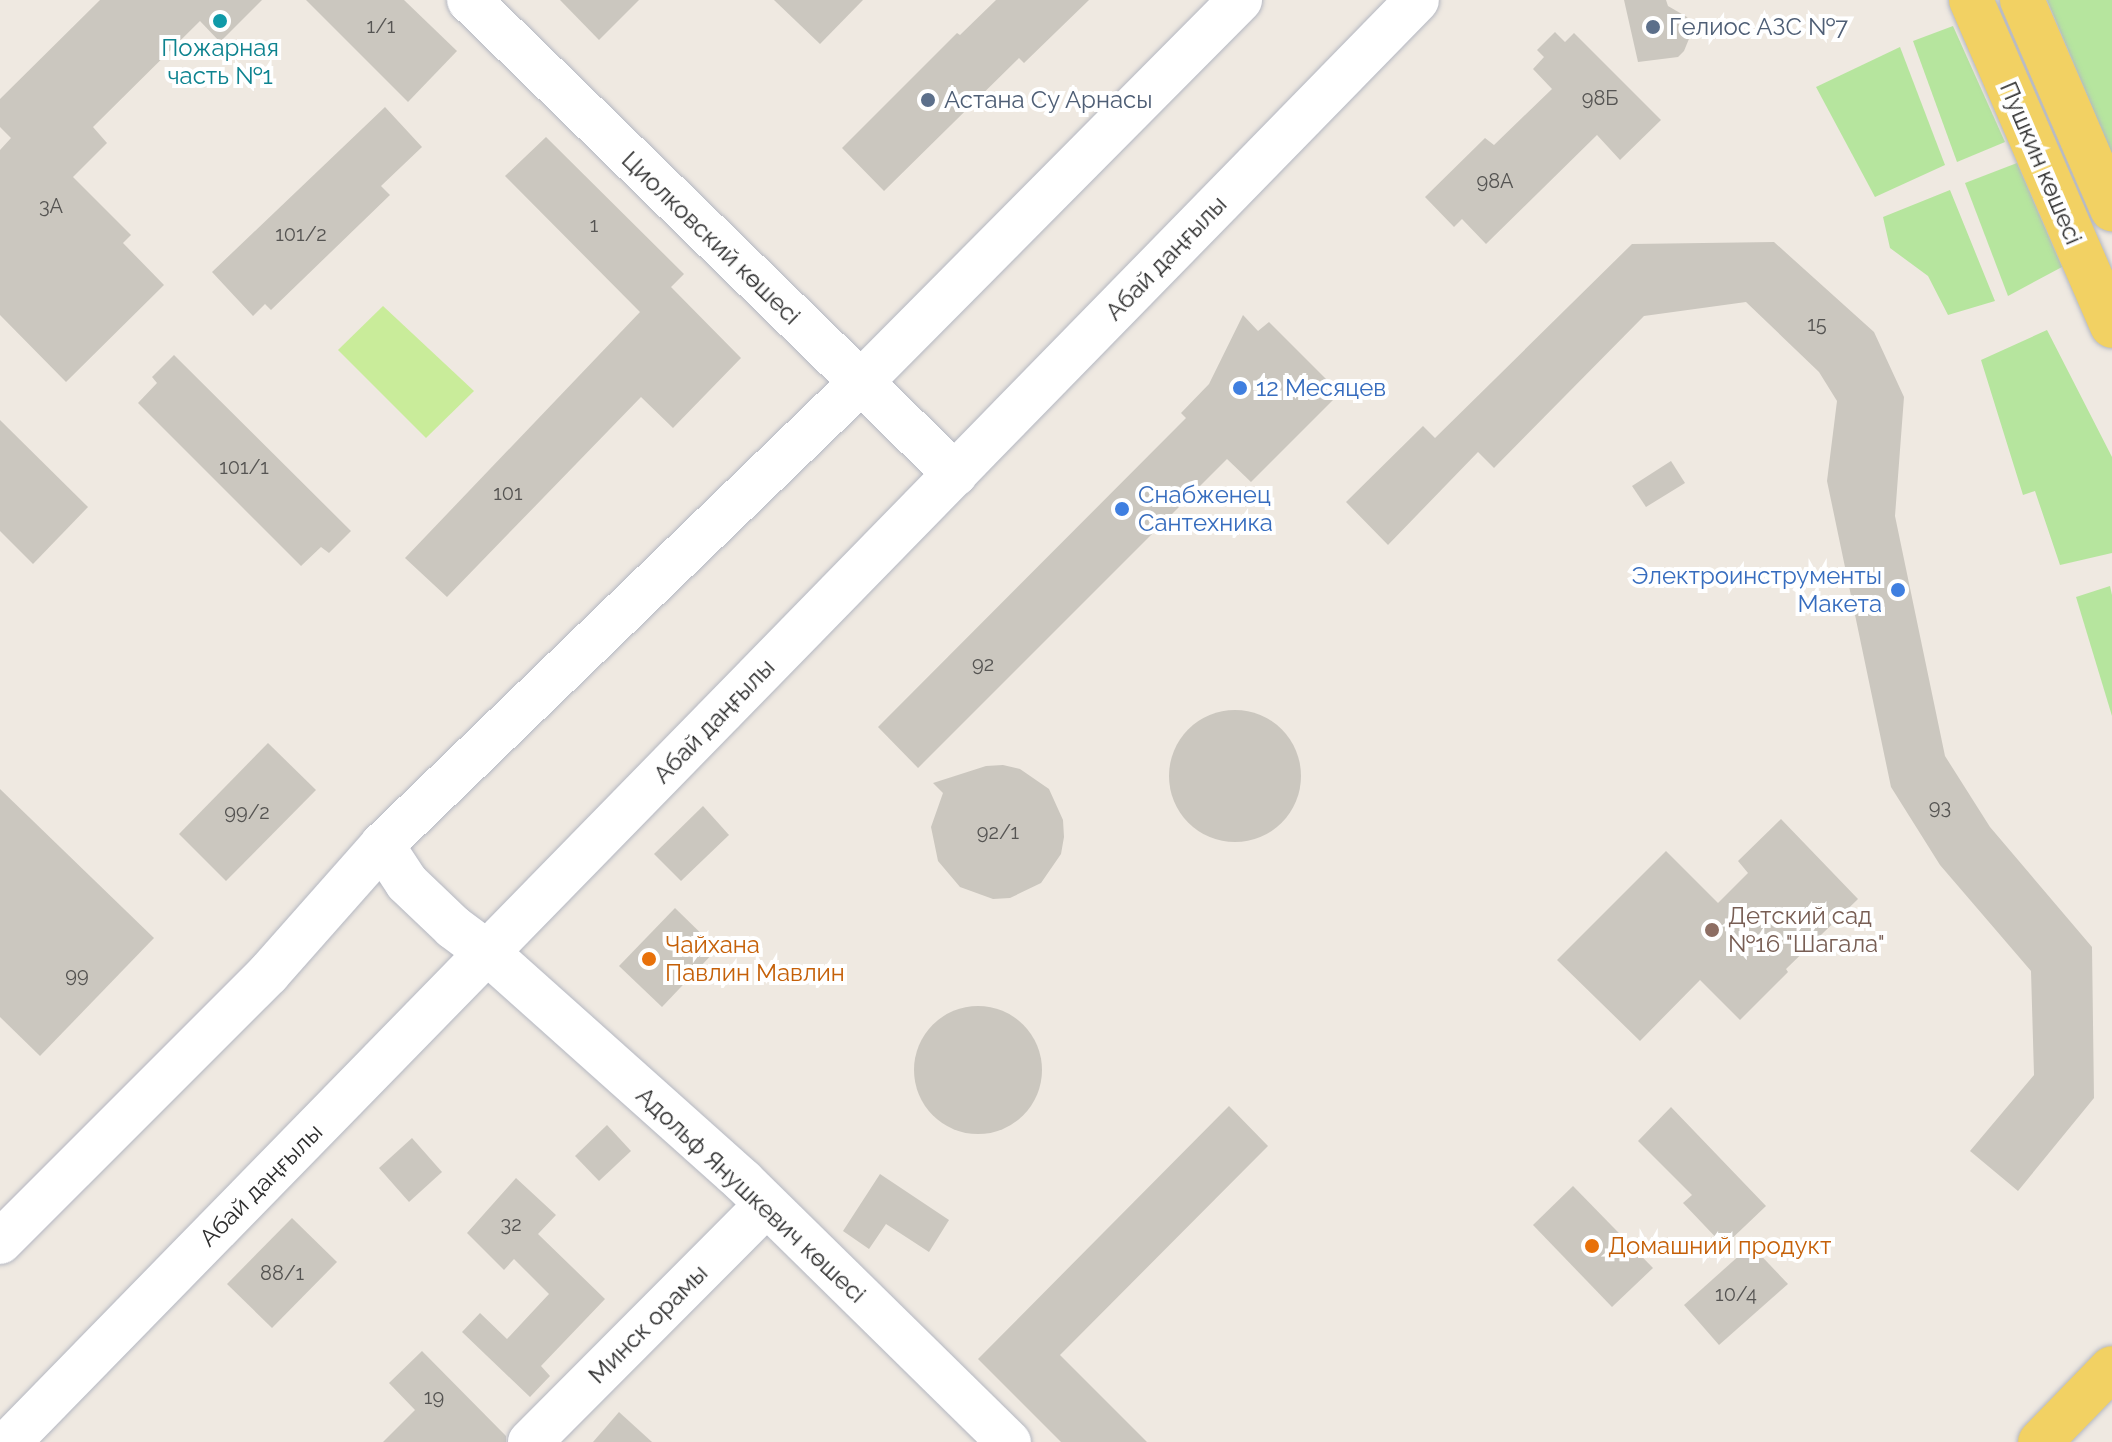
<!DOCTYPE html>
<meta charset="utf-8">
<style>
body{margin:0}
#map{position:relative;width:2112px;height:1442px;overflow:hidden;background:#efe9e1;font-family:Raleway,sans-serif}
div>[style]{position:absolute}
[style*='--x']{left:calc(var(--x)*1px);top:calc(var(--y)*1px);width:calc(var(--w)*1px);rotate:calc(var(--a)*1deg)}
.green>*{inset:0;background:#b6e59e}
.pitch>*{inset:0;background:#c9ec9a}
.building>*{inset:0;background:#cbc7bf}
.round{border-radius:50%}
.roads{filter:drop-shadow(0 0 2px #b4b7c1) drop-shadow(0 0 2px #b4b7c1)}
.minor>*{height:44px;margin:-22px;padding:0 22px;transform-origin:22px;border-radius:22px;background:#fff}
.major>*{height:44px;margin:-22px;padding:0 22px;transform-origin:22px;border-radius:22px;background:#f2d163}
.dots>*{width:22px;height:22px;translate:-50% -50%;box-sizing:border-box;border:4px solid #fff;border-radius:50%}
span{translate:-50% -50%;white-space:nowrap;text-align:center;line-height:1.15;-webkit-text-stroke:8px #fff;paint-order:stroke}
.number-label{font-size:20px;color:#555452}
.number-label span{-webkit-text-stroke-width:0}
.service-label{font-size:24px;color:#4e5e75}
.left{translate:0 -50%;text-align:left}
.culture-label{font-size:24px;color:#0d838f}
.street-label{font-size:24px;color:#2e2e2e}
.shop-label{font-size:24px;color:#366cbe}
.right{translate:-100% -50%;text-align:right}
.education-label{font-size:24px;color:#785e54}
.food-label{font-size:24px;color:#c56008}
</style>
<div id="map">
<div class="green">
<div style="clip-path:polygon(2047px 0,2112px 0,2112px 154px)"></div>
<div style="clip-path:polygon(1953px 26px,2005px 142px,1957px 162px,1913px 41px)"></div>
<div style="clip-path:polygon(1900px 47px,1945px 165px,1875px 197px,1816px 87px)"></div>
<div style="clip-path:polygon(2017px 163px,2062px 267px,2008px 296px,1965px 183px)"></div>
<div style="clip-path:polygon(1950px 190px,1995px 301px,1948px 315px,1928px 276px,1890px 248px,1883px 217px)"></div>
<div style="clip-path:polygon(2047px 330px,2112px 457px,2112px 553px,2060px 565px,2035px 491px,2023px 495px,1981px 360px)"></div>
<div style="clip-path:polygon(2110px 586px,2112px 595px,2112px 716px,2076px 597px)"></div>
</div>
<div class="pitch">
<div style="clip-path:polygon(383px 306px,474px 391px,426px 438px,338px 350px)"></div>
</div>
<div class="building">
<div style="clip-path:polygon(100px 0,262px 0,220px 42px,200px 21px,93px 127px,107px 143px,73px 177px,131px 235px,123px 243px,164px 285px,66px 382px,0 315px,0 150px,11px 138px,0 127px,0 99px)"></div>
<div style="clip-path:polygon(306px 0,404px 0,457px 51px,408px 102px)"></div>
<div style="clip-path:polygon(560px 0,639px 0,599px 40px)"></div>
<div style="clip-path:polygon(774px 0,863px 0,820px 44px)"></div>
<div style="clip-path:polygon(996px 0,1089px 0,1024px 63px,1019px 58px,884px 191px,842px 148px,957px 33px,960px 35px)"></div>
<div style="clip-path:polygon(1624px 0,1666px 0,1668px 6px,1687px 17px,1693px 29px,1684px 51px,1678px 57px,1638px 62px)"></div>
<div style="clip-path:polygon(1555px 32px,1565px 42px,1574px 33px,1661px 120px,1620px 160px,1597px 135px,1486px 244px,1462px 219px,1454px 227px,1425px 197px,1485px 138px,1494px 145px,1552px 89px,1533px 69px,1544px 57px,1537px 50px)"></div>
<div style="clip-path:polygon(385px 107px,422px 147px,381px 186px,390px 195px,271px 310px,265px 304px,253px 316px,212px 272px)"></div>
<div style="clip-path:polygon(546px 137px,684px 274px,671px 287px,741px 358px,673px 428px,641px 397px,447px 597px,405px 558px,640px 312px,505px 176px)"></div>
<div style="clip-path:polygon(1774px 242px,1874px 332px,1904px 397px,1895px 516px,1945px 756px,1990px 827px,2092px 947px,2094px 1098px,2018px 1191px,1970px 1151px,2034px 1075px,2031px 971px,1940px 865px,1891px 787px,1827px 481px,1837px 401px,1819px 372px,1746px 302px,1644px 316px,1494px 468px,1478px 452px,1388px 545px,1346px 502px,1423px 426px,1435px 438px,1632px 244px)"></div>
<div style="clip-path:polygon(1243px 315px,1258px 331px,1269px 322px,1340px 393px,1251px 482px,1227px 459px,918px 768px,878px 727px,1186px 418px,1181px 413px,1209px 384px)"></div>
<div style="clip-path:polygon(174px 355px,351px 531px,329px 553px,321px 547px,301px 566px,138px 403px,157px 383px,152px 377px)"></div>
<div style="clip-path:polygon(0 420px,88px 507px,33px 564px,0 531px)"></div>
<div style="clip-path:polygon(1671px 461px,1685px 483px,1646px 507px,1632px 486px)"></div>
<div class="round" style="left:1169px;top:710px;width:132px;height:132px"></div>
<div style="clip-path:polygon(268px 743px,316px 790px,226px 881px,179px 834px)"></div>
<div style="clip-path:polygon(1003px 765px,1020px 769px,1049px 789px,1063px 820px,1064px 837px,1061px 854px,1041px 883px,1010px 898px,993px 899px,960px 887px,938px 861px,931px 827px,943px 793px,933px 783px,986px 766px)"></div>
<div style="clip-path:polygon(0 789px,154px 938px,40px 1056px,0 1017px)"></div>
<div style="clip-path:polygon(703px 806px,729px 835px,681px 881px,654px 854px)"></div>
<div style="clip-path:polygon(1781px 819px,1858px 899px,1786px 969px,1788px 972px,1740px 1020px,1700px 980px,1640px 1041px,1557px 960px,1666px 851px,1718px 903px,1748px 873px,1738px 861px)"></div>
<div style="clip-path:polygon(675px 908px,717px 949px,662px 1007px,619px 966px)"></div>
<div class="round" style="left:914px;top:1006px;width:128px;height:128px"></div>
<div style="clip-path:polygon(1229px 1106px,1268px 1146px,1060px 1355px,1147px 1442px,1061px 1442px,978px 1359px)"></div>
<div style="clip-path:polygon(1671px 1107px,1766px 1206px,1724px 1246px,1683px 1203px,1692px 1195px,1638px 1141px)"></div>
<div style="clip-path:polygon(607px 1125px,631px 1151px,599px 1181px,575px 1156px)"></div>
<div style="clip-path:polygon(412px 1138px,442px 1172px,409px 1202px,379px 1168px)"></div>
<div style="clip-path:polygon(880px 1174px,949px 1220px,929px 1252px,886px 1224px,869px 1249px,843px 1231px)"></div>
<div style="clip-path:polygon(516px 1178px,556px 1215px,538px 1234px,605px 1299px,541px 1366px,550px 1376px,530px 1397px,462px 1332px,480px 1313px,507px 1339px,549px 1294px,514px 1259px,504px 1270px,467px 1233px)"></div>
<div style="clip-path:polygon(1573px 1186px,1653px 1268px,1612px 1307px,1533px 1225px)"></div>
<div style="clip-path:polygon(292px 1218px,337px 1262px,272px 1328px,227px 1284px)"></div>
<div style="clip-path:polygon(1751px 1245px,1788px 1284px,1719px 1345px,1684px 1305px)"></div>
<div style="clip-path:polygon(422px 1351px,506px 1436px,506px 1442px,383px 1442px,415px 1410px,389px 1383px)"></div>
<div style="clip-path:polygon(619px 1412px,652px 1442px,593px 1442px)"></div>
</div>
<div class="roads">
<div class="minor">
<div style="--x:469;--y:0;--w:679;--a:44.28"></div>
<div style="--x:382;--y:845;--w:45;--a:56.7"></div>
<div style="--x:407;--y:883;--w:64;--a:43.7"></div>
<div style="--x:453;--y:927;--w:44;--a:36.6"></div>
<div style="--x:488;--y:953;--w:342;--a:41.8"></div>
<div style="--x:743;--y:1181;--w:373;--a:44.5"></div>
<div style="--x:0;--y:1242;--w:379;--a:-45"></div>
<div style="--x:268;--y:974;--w:172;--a:-48.5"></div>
<div style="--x:382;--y:845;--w:663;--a:-44.02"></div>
<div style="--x:859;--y:384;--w:541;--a:-45.22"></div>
<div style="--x:9;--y:1442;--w:2015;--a:-45.68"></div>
<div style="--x:530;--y:1442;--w:334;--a:-45.1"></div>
</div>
<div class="major">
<div style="--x:1971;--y:0;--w:355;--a:66.6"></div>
<div style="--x:2022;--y:0;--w:228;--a:66.7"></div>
<div style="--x:2040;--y:1442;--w:103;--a:-45.8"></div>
</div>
</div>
<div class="dots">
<div style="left:220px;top:21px;background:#0f9aa8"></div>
<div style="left:1653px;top:27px;background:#5c6f8a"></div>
<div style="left:928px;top:100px;background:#5c6f8a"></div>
<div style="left:1240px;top:388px;background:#3f7fe0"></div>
<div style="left:1122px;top:509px;background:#3f7fe0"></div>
<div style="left:1898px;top:590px;background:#3f7fe0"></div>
<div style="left:1712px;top:930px;background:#8d6e63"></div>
<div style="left:649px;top:959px;background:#e8710a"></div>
<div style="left:1592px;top:1246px;background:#e8710a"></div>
</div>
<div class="number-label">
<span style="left:381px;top:26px">1/1</span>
<span style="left:1600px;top:98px">98Б</span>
<span style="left:1495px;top:181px">98А</span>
<span style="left:51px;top:206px">3А</span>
<span style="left:594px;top:225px">1</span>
<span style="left:301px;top:234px">101/2</span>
<span style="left:1817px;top:324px">15</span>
<span style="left:244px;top:467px">101/1</span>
<span style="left:508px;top:493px">101</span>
<span style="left:983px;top:664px">92</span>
<span style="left:1940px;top:807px">93</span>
<span style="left:247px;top:812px">99/2</span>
<span style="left:998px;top:832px">92/1</span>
<span style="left:77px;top:975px">99</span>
<span style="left:511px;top:1224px">32</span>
<span style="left:282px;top:1273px">88/1</span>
<span style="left:1736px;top:1294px">10/4</span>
<span style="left:434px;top:1397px">19</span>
</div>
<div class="service-label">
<span class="left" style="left:1669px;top:27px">Гелиос АЗС №7</span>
<span class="left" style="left:944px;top:100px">Астана Су Арнасы</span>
</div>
<div class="culture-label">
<span style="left:220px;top:62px">Пожарная<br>часть №1</span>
</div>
<div class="street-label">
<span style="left:2041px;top:163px;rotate:67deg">Пушкин көшесі</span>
<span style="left:711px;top:238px;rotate:44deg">Циолковский көшесі</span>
<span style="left:1166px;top:258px;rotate:-46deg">Абай даңғылы</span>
<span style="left:714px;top:721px;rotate:-46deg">Абай даңғылы</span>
<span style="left:261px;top:1185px;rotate:-45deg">Абай даңғылы</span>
<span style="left:751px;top:1195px;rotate:43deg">Адольф Янушкевич көшесі</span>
<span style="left:648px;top:1324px;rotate:-45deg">Минск орамы</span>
</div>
<div class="shop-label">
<span class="left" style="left:1256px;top:388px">12 Месяцев</span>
<span class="left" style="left:1138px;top:509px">Снабженец<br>Сантехника</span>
<span class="right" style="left:1882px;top:590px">Электроинструменты<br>Макета</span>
</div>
<div class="education-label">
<span class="left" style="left:1728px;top:930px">Детский сад<br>№16 "Шагала"</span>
</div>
<div class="food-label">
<span class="left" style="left:665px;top:959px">Чайхана<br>Павлин Мавлин</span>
<span class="left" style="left:1608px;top:1246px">Домашний продукт</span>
</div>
</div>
